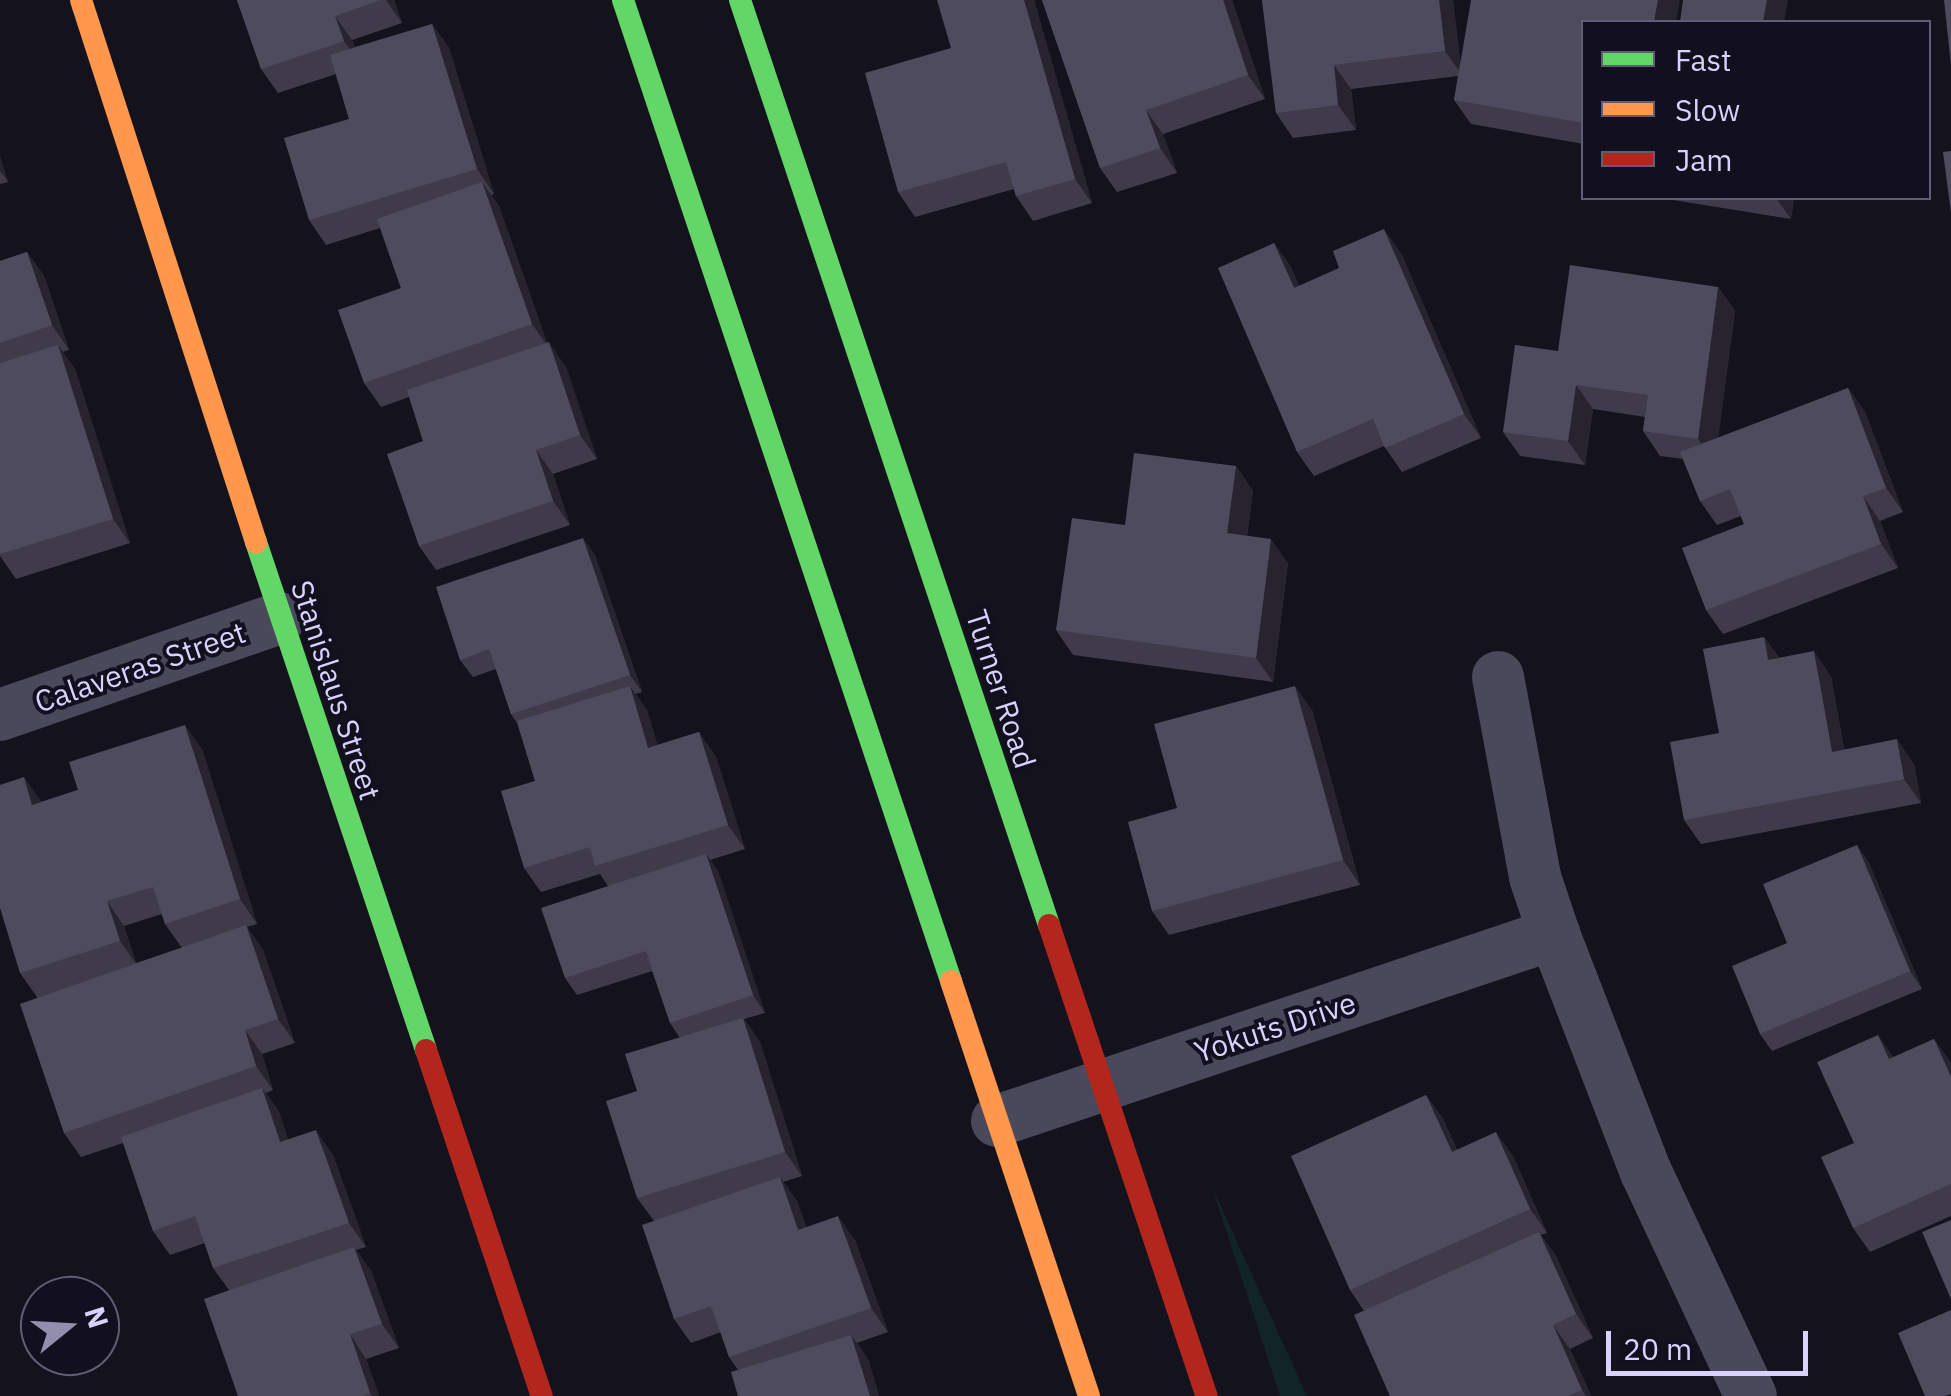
<!DOCTYPE html>
<style>
body{margin:0}
#map{position:relative;width:1951px;height:1396px;overflow:hidden;background:#14121c;font-family:"IBM Plex Sans",sans-serif}
div>[style]{position:absolute}
[style*='--x']{left:calc(var(--x)*1px);top:calc(var(--y)*1px);width:calc(var(--w)*1px);rotate:calc(var(--a)*1deg)}
.green>*{inset:0;background:#122526}
.street>*{height:52px;margin:-26px;padding:0 26px;transform-origin:26px;border-radius:26px;background:#4a485b}
.fast>*{height:22px;margin:-11px;padding:0 11px;transform-origin:11px;border-radius:11px;background:#63d668}
.slow>*{height:22px;margin:-11px;padding:0 11px;transform-origin:11px;border-radius:11px;background:#ff974d}
.jam>*{height:22px;margin:-11px;padding:0 11px;transform-origin:11px;border-radius:11px;background:#b3261e}
.wall>*{inset:0;background:#3f3b4b}
.shaded-wall>*{inset:0;background:#272430}
.building>*{inset:0;background:#4f4b5e}
span{translate:-50% -50%;white-space:nowrap;text-align:center;line-height:1.15;-webkit-text-stroke:8px #120f1f;paint-order:stroke}
.street-label{font-size:30px;color:#d8d1fb}
.legend{position:absolute;left:1581px;top:20px;width:350px;height:180px;box-sizing:border-box;background:#120f1f;border:2px solid #615d77;margin:0;padding:12px 18px;list-style:none;font-size:30px;color:#d8d1fb}
.legend li{display:flex;align-items:center;gap:20px;height:50px}
.legend b{width:50px;border:2px solid #615d77}
.north{position:absolute;left:20px;top:1276px;width:100px;height:100px;box-sizing:border-box;background:#120f1f;border:2px solid #615d77;border-radius:50%;rotate:72deg;font-size:28px;font-weight:700;line-height:40px;text-align:center;color:#d8d1fb}
.north::after{content:'';display:block;margin:auto;width:35px;height:45px;background:#938ead;clip-path:polygon(50% 0,100% 100%,50% 72%,0 100%)}
.scale{position:absolute;left:1606px;top:1331px;width:202px;height:45px;box-sizing:border-box;border:5px solid #d8d1fb;border-top:0;padding-left:12px;font-size:30px;line-height:35px;white-space:nowrap;color:#d8d1fb;-webkit-text-stroke:8px #120f1f;paint-order:stroke}
</style>
<div id="map">
<div class="green">
<div style="clip-path:polygon(1212px 1187px,1307px 1396px,1280px 1396px)"></div>
</div>
<div class="street">
<div style="--x:1498;--y:677;--w:203;--a:79.5"></div>
<div style="--x:1535;--y:877;--w:60;--a:71.6"></div>
<div style="--x:1554;--y:934;--w:255;--a:68.9"></div>
<div style="--x:1646;--y:1172;--w:247;--a:64.9"></div>
<div style="--x:0;--y:715;--w:296;--a:-19.1"></div>
<div style="--x:997;--y:1121;--w:588;--a:-18.56"></div>
</div>
<div class="fast">
<div style="--x:623;--y:0;--w:1034;--a:71.51"></div>
<div style="--x:740;--y:0;--w:975;--a:71.53"></div>
<div style="--x:256;--y:542;--w:536;--a:71.5"></div>
</div>
<div class="slow">
<div style="--x:81;--y:0;--w:570;--a:72.11"></div>
<div style="--x:951;--y:981;--w:437;--a:71.6"></div>
</div>
<div class="jam">
<div style="--x:1049;--y:925;--w:497;--a:71.5"></div>
<div style="--x:426;--y:1050;--w:365;--a:71.5"></div>
</div>
<div class="wall">
<div style="clip-path:polygon(237px 0,394px 0,402px 23px,352px 40px,355px 47px,432px 24px,449px 48px,494px 194px,491px 195px,499px 206px,547px 343px,566px 367px,597px 459px,553px 474px,570px 525px,436px 570px,419px 546px,423px 441px,409px 397px,381px 407px,364px 383px,401px 288px,380px 228px,326px 245px,309px 220px,349px 119px,336px 74px,278px 93px,261px 69px)"></div>
<div style="clip-path:polygon(1034px 0,1092px 203px,1033px 221px,1016px 196px,1014px 189px,915px 217px,898px 192px,951px 48px)"></div>
<div style="clip-path:polygon(1042px 0,1232px 0,1265px 99px,1163px 134px,1177px 173px,1117px 192px,1100px 168px)"></div>
<div style="clip-path:polygon(1262px 0,1453px 0,1460px 62px,1584px 22px,1584px 144px,1471px 124px,1454px 100px,1458px 76px,1351px 89px,1356px 130px,1293px 138px,1276px 113px)"></div>
<div style="clip-path:polygon(0 157px,8px 182px,0 184px)"></div>
<div style="clip-path:polygon(1671px 198px,1794px 198px,1791px 219px,1673px 200px)"></div>
<div style="clip-path:polygon(1274px 243px,1291px 267px,1299px 286px,1401px 253px,1481px 438px,1402px 472px,1384px 446px,1314px 476px,1297px 452px)"></div>
<div style="clip-path:polygon(27px 252px,44px 276px,69px 350px,62px 352px,75px 369px,130px 543px,16px 579px,0 556px,0 261px)"></div>
<div style="clip-path:polygon(1718px 287px,1735px 311px,1718px 438px,1848px 388px,1865px 412px,1903px 512px,1880px 521px,1898px 568px,1723px 634px,1706px 610px,1744px 524px,1741px 516px,1717px 525px,1700px 501px,1683px 459px,1660px 456px,1643px 431px,1645px 417px,1593px 409px,1585px 465px,1520px 456px,1503px 432px,1558px 351px)"></div>
<div style="clip-path:polygon(1236px 466px,1253px 491px,1247px 536px,1288px 563px,1273px 682px,1073px 655px,1056px 630px,1125px 525px)"></div>
<div style="clip-path:polygon(595px 555px,642px 692px,635px 694px,647px 710px,657px 745px,699px 732px,716px 757px,745px 849px,710px 860px,718px 871px,765px 1013px,744px 1019px,760px 1042px,802px 1176px,783px 1182px,797px 1201px,806px 1227px,855px 1240px,888px 1332px,857px 1343px,868px 1359px,879px 1396px,738px 1396px,738px 1370px,729px 1357px,721px 1332px,691px 1343px,674px 1319px,654px 1221px,637px 1198px,637px 1091px,680px 1038px,670px 1023px,652px 971px,577px 995px,565px 978px,608px 886px,600px 874px,541px 892px,524px 868px,535px 781px,517px 723px,511px 714px,496px 669px,473px 677px,460px 660px)"></div>
<div style="clip-path:polygon(1764px 637px,1779px 658px,1831px 676px,1844px 749px,1914px 764px,1921px 803px,1701px 844px,1684px 820px,1719px 733px)"></div>
<div style="clip-path:polygon(1312px 710px,1360px 885px,1169px 935px,1152px 911px,1177px 808px)"></div>
<div style="clip-path:polygon(evenodd,202px 749px,257px 924px,247px 927px,263px 950px,295px 1043px,262px 1054px,273px 1090px,266px 1093px,279px 1112px,288px 1140px,333px 1155px,366px 1247px,356px 1250px,371px 1271px,399px 1348px,366px 1359px,379px 1396px,238px 1396px,229px 1290px,213px 1268px,205px 1243px,170px 1255px,153px 1231px,123px 1143px,81px 1157px,64px 1133px,37px 997px,20px 973px,41px 802px,202px 749px,162px 914px,165px 924px,182px 948px,136px 963px,124px 926px,162px 914px)"></div>
<div style="clip-path:polygon(1857px 845px,1869px 863px,1922px 989px,1772px 1051px,1760px 1034px,1787px 943px)"></div>
<div style="clip-path:polygon(1934px 1039px,1951px 1063px,1951px 1216px,1870px 1252px,1853px 1228px,1854px 1143px,1894px 1057px)"></div>
<div style="clip-path:polygon(1426px 1095px,1443px 1119px,1457px 1150px,1513px 1156px,1547px 1233px,1541px 1235px,1556px 1256px,1593px 1338px,1570px 1349px,1591px 1396px,1390px 1396px,1364px 1311px,1350px 1290px)"></div>
</div>
<div class="shaded-wall">
<div style="clip-path:polygon(386px 0,394px 0,402px 23px)"></div>
<div style="clip-path:polygon(1024px 0,1034px 0,1092px 203px,1075px 179px)"></div>
<div style="clip-path:polygon(1223px 0,1232px 0,1265px 99px,1248px 75px)"></div>
<div style="clip-path:polygon(1439px 0,1453px 0,1462px 75px,1445px 51px)"></div>
<div style="clip-path:polygon(1658px 0,1680px 0,1676px 22px,1654px 22px)"></div>
<div style="clip-path:polygon(1767px 0,1788px 0,1784px 22px,1763px 22px)"></div>
<div style="clip-path:polygon(335px 16px,352px 40px,361px 65px,344px 41px)"></div>
<div style="clip-path:polygon(432px 24px,449px 48px,494px 194px,477px 169px)"></div>
<div style="clip-path:polygon(1334px 65px,1351px 89px,1356px 130px,1338px 105px)"></div>
<div style="clip-path:polygon(1146px 110px,1163px 134px,1177px 173px,1160px 148px)"></div>
<div style="clip-path:polygon(0 157px,8px 182px,0 171px)"></div>
<div style="clip-path:polygon(482px 182px,499px 206px,549px 348px,532px 324px)"></div>
<div style="clip-path:polygon(1776px 198px,1794px 198px,1791px 219px)"></div>
<div style="clip-path:polygon(1384px 229px,1401px 253px,1481px 438px,1464px 414px)"></div>
<div style="clip-path:polygon(1274px 243px,1291px 267px,1311px 312px,1294px 288px)"></div>
<div style="clip-path:polygon(27px 252px,44px 276px,69px 350px,52px 325px)"></div>
<div style="clip-path:polygon(1718px 287px,1735px 311px,1715px 463px,1698px 439px)"></div>
<div style="clip-path:polygon(549px 342px,566px 367px,597px 459px,580px 435px)"></div>
<div style="clip-path:polygon(58px 345px,75px 369px,130px 543px,113px 519px)"></div>
<div style="clip-path:polygon(1576px 385px,1593px 409px,1585px 465px,1568px 441px)"></div>
<div style="clip-path:polygon(1848px 388px,1865px 412px,1903px 512px,1886px 488px)"></div>
<div style="clip-path:polygon(536px 450px,553px 474px,570px 525px,553px 501px)"></div>
<div style="clip-path:polygon(1236px 466px,1253px 491px,1244px 557px,1227px 533px)"></div>
<div style="clip-path:polygon(1863px 496px,1880px 521px,1898px 568px,1881px 544px)"></div>
<div style="clip-path:polygon(583px 538px,595px 555px,642px 692px,630px 675px)"></div>
<div style="clip-path:polygon(1271px 539px,1288px 563px,1273px 682px,1256px 658px)"></div>
<div style="clip-path:polygon(1764px 637px,1781px 662px,1768px 660px)"></div>
<div style="clip-path:polygon(1814px 651px,1831px 676px,1849px 776px,1832px 752px)"></div>
<div style="clip-path:polygon(630px 686px,647px 710px,666px 772px,648px 748px)"></div>
<div style="clip-path:polygon(1295px 686px,1312px 710px,1360px 885px,1343px 860px)"></div>
<div style="clip-path:polygon(185px 725px,202px 749px,257px 924px,240px 899px)"></div>
<div style="clip-path:polygon(699px 732px,716px 757px,745px 849px,728px 825px)"></div>
<div style="clip-path:polygon(1897px 739px,1914px 764px,1921px 803px,1904px 779px)"></div>
<div style="clip-path:polygon(24px 777px,41px 801px,49px 830px,32px 805px)"></div>
<div style="clip-path:polygon(1857px 845px,1869px 863px,1922px 989px,1910px 971px)"></div>
<div style="clip-path:polygon(706px 854px,718px 871px,765px 1013px,753px 995px)"></div>
<div style="clip-path:polygon(107px 901px,124px 926px,137px 965px,120px 941px)"></div>
<div style="clip-path:polygon(246px 925px,263px 950px,295px 1043px,278px 1019px)"></div>
<div style="clip-path:polygon(743px 1018px,760px 1042px,802px 1176px,785px 1152px)"></div>
<div style="clip-path:polygon(245px 1030px,262px 1054px,273px 1090px,256px 1066px)"></div>
<div style="clip-path:polygon(1878px 1035px,1895px 1059px,1889px 1059px)"></div>
<div style="clip-path:polygon(1934px 1039px,1951px 1063px,1951px 1077px)"></div>
<div style="clip-path:polygon(262px 1088px,279px 1112px,297px 1167px,280px 1142px)"></div>
<div style="clip-path:polygon(1426px 1095px,1443px 1119px,1468px 1176px,1452px 1152px)"></div>
<div style="clip-path:polygon(316px 1130px,333px 1155px,366px 1247px,349px 1223px)"></div>
<div style="clip-path:polygon(1496px 1132px,1513px 1156px,1547px 1233px,1530px 1209px)"></div>
<div style="clip-path:polygon(780px 1177px,797px 1201px,815px 1254px,798px 1230px)"></div>
<div style="clip-path:polygon(838px 1216px,855px 1240px,888px 1332px,871px 1308px)"></div>
<div style="clip-path:polygon(1539px 1232px,1556px 1256px,1593px 1338px,1576px 1314px)"></div>
<div style="clip-path:polygon(354px 1247px,371px 1271px,399px 1348px,382px 1324px)"></div>
<div style="clip-path:polygon(1553px 1325px,1570px 1349px,1591px 1396px,1586px 1396px,1582px 1390px)"></div>
<div style="clip-path:polygon(350px 1334px,366px 1359px,379px 1396px,372px 1396px,370px 1393px)"></div>
<div style="clip-path:polygon(851px 1335px,868px 1359px,879px 1396px,870px 1396px)"></div>
</div>
<div class="building">
<div style="clip-path:polygon(237px 0,381px 0,335px 16px,344px 41px,261px 69px)"></div>
<div style="clip-path:polygon(937px 0,1024px 0,1075px 179px,1016px 196px,1006px 162px,898px 192px,865px 73px,951px 48px)"></div>
<div style="clip-path:polygon(1042px 0,1223px 0,1248px 75px,1146px 110px,1160px 148px,1100px 168px)"></div>
<div style="clip-path:polygon(1262px 0,1439px 0,1445px 51px,1334px 65px,1338px 105px,1276px 113px)"></div>
<div style="clip-path:polygon(1471px 0,1658px 0,1654px 22px,1584px 22px,1584px 123px,1454px 100px)"></div>
<div style="clip-path:polygon(1683px 0,1767px 0,1763px 22px,1680px 22px)"></div>
<div style="clip-path:polygon(1944px 0,1951px 0,1951px 65px)"></div>
<div style="clip-path:polygon(432px 24px,477px 169px,309px 220px,284px 138px,349px 119px,330px 55px)"></div>
<div style="clip-path:polygon(1951px 151px,1951px 213px,1943px 152px)"></div>
<div style="clip-path:polygon(482px 182px,532px 324px,364px 383px,338px 310px,401px 288px,377px 219px)"></div>
<div style="clip-path:polygon(1384px 229px,1464px 414px,1385px 448px,1373px 419px,1297px 452px,1218px 268px,1274px 243px,1294px 288px,1339px 268px,1333px 251px)"></div>
<div style="clip-path:polygon(27px 252px,52px 325px,0 343px,0 261px)"></div>
<div style="clip-path:polygon(1570px 265px,1718px 287px,1698px 439px,1643px 431px,1648px 395px,1576px 385px,1568px 441px,1503px 432px,1515px 345px,1558px 351px)"></div>
<div style="clip-path:polygon(549px 342px,580px 435px,536px 450px,553px 501px,419px 546px,387px 454px,423px 441px,407px 390px)"></div>
<div style="clip-path:polygon(58px 345px,113px 519px,0 554px,0 363px)"></div>
<div style="clip-path:polygon(1848px 388px,1886px 488px,1863px 496px,1881px 544px,1706px 610px,1682px 548px,1744px 524px,1730px 489px,1700px 501px,1680px 452px)"></div>
<div style="clip-path:polygon(1134px 453px,1236px 466px,1227px 533px,1271px 539px,1256px 658px,1056px 630px,1072px 518px,1125px 525px)"></div>
<div style="clip-path:polygon(583px 538px,630px 675px,511px 714px,489px 649px,460px 660px,436px 587px)"></div>
<div style="clip-path:polygon(1764px 637px,1768px 660px,1814px 651px,1832px 752px,1897px 739px,1904px 779px,1684px 820px,1670px 742px,1719px 733px,1703px 649px)"></div>
<div style="clip-path:polygon(630px 686px,648px 748px,699px 732px,728px 825px,595px 866px,590px 847px,524px 868px,501px 791px,535px 781px,517px 721px)"></div>
<div style="clip-path:polygon(1295px 686px,1343px 860px,1152px 911px,1128px 822px,1177px 808px,1154px 724px)"></div>
<div style="clip-path:polygon(185px 725px,240px 899px,165px 924px,153px 887px,107px 901px,120px 941px,20px 973px,0 908px,0 785px,24px 777px,32px 805px,78px 790px,69px 762px)"></div>
<div style="clip-path:polygon(1857px 845px,1910px 971px,1760px 1034px,1732px 966px,1787px 943px,1763px 884px)"></div>
<div style="clip-path:polygon(706px 854px,753px 995px,670px 1023px,646px 951px,565px 978px,541px 908px)"></div>
<div style="clip-path:polygon(246px 925px,278px 1019px,245px 1030px,256px 1066px,64px 1133px,20px 1004px)"></div>
<div style="clip-path:polygon(743px 1018px,785px 1152px,637px 1198px,606px 1101px,637px 1091px,625px 1054px)"></div>
<div style="clip-path:polygon(1878px 1035px,1889px 1059px,1934px 1039px,1951px 1077px,1951px 1184px,1853px 1228px,1821px 1157px,1854px 1143px,1817px 1062px)"></div>
<div style="clip-path:polygon(262px 1088px,280px 1142px,316px 1130px,349px 1223px,213px 1268px,195px 1216px,153px 1231px,121px 1137px)"></div>
<div style="clip-path:polygon(1426px 1095px,1452px 1152px,1496px 1132px,1530px 1209px,1350px 1290px,1291px 1156px)"></div>
<div style="clip-path:polygon(780px 1177px,798px 1230px,838px 1216px,871px 1308px,729px 1357px,711px 1306px,674px 1319px,642px 1225px)"></div>
<div style="clip-path:polygon(1951px 1220px,1951px 1299px,1922px 1232px)"></div>
<div style="clip-path:polygon(1539px 1232px,1576px 1314px,1553px 1325px,1582px 1390px,1568px 1396px,1390px 1396px,1354px 1315px)"></div>
<div style="clip-path:polygon(354px 1247px,382px 1324px,350px 1334px,370px 1393px,362px 1396px,238px 1396px,204px 1299px)"></div>
<div style="clip-path:polygon(1951px 1310px,1951px 1394px,1945px 1396px,1925px 1396px,1898px 1333px)"></div>
<div style="clip-path:polygon(851px 1335px,870px 1396px,738px 1396px,731px 1372px)"></div>
</div>
<div class="street-label">
<span style="left:140px;top:667px;rotate:-19deg">Calaveras Street</span>
<span style="left:1001px;top:689px;rotate:72deg">Turner Road</span>
<span style="left:336px;top:690px;rotate:72deg">Stanislaus Street</span>
<span style="left:1275px;top:1027px;rotate:-18deg">Yokuts Drive</span>
</div>
<ul class="legend">
<li><b style="height:12px;background:#63d668"></b>Fast</li>
<li><b style="height:12px;background:#ff974d"></b>Slow</li>
<li><b style="height:12px;background:#b3261e"></b>Jam</li>
</ul>
<div class="north">N</div>
<div class="scale">20 m</div>
</div>
